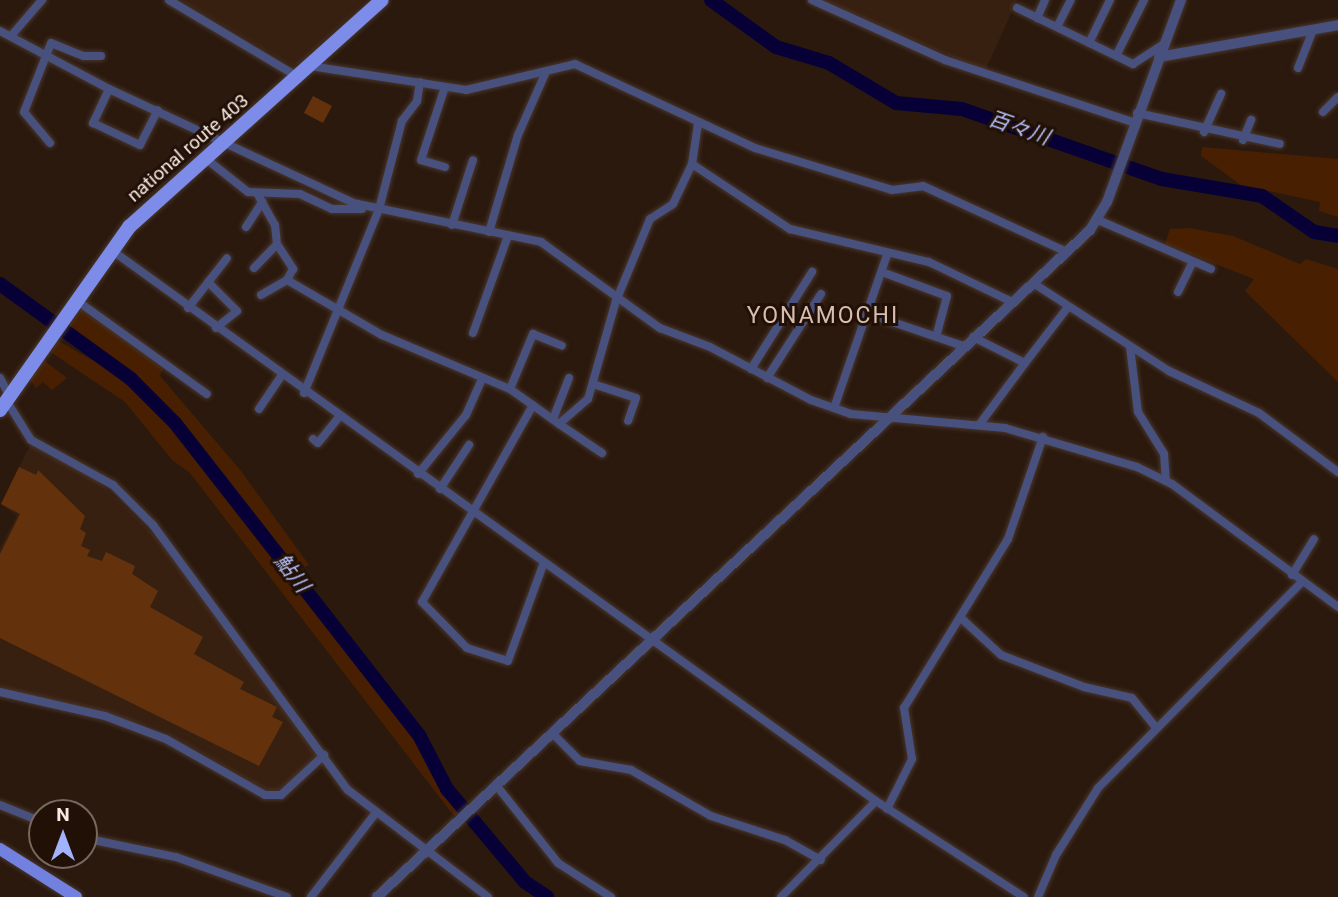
<!DOCTYPE html>
<meta charset="utf-8">
<style>
body{margin:0}
#map{position:relative;width:1338px;height:897px;overflow:hidden;background:#2b190e;font-family:Roboto,"Noto Sans JP",sans-serif}
div>[style]{position:absolute}
[style*='--x']{left:calc(var(--x)*1px);top:calc(var(--y)*1px);width:calc(var(--w)*1px);rotate:calc(var(--a)*1deg)}
.built>*{inset:0;background:#382011}
.green>*{inset:0;background:#482001}
.river>*{height:14px;margin:-7px;padding:0 7px;transform-origin:7px;border-radius:7px;background:#070037}
.building>*{inset:0;background:#63320d}
.roads{filter:drop-shadow(0 0 2px #48362c) drop-shadow(0 0 2px #48362c)}
.minor>*{height:8px;margin:-4px;padding:0 4px;transform-origin:4px;border-radius:4px;background:#48507e}
.tertiary>*{height:10px;margin:-5px;padding:0 5px;transform-origin:5px;border-radius:5px;background:#48507e}
.primary>*{height:12px;margin:-6px;padding:0 6px;transform-origin:6px;border-radius:6px;background:#7281df}
.trunk>*{height:14px;margin:-7px;padding:0 7px;transform-origin:7px;border-radius:7px;background:#7d8ce8}
span{translate:-50% -50%;white-space:nowrap;text-align:center;line-height:1.15;-webkit-text-stroke:6px #211006;paint-order:stroke}
.street-label{font-size:19px;color:#f7eae3}
.water-label{font-size:21px;color:#b4c0fa;font-style:italic}
.quarter-label{font-size:23px;color:#d7beb0;letter-spacing:2px}
.north{position:absolute;left:28px;top:799px;width:70px;height:70px;box-sizing:border-box;background:#211006;border:2px solid #77675e;border-radius:50%;rotate:0deg;font-size:19px;font-weight:700;line-height:28px;text-align:center;color:#f7eae3}
.north::after{content:'';display:block;margin:auto;width:24px;height:32px;background:#a3b2fd;clip-path:polygon(50% 0,100% 100%,50% 72%,0 100%)}
</style>
<div id="map">
<div class="built">
<div style="clip-path:polygon(181px 0,366px 0,300px 64px,291px 65px)"></div>
<div style="clip-path:polygon(823px 0,1017px 0,985px 71px)"></div>
<div style="clip-path:polygon(31px 444px,88px 471px,156px 537px,317px 755px,281px 789px,266px 790px,159px 728px,0 687px,0 548px,17px 516px,1px 504px)"></div>
</div>
<div class="green">
<div style="clip-path:polygon(1202px 147px,1338px 159px,1338px 217px,1319px 211px,1320px 202px,1241px 185px,1201px 156px)"></div>
<div style="clip-path:polygon(1189px 228px,1233px 236px,1300px 264px,1306px 259px,1338px 269px,1338px 382px,1245px 291px,1254px 279px,1165px 244px,1170px 229px)"></div>
<div style="clip-path:polygon(80px 308px,163px 368px,160px 376px,241px 471px,309px 565px,298px 570px,144px 383px,60px 331px)"></div>
<div style="clip-path:polygon(55px 339px,120px 376px,178px 431px,419px 741px,437px 784px,464px 810px,454px 816px,190px 473px,172px 460px,125px 402px,46px 349px)"></div>
<div style="clip-path:polygon(42px 359px,67px 378px,52px 390px,43px 382px,36px 388px,29px 378px)"></div>
</div>
<div class="river">
<div style="--x:711;--y:0;--w:80;--a:35.9"></div>
<div style="--x:776;--y:47;--w:55;--a:16.8"></div>
<div style="--x:829;--y:63;--w:78;--a:30.8"></div>
<div style="--x:896;--y:103;--w:66;--a:5.2"></div>
<div style="--x:962;--y:109;--w:212;--a:19.3"></div>
<div style="--x:1162;--y:179;--w:101;--a:9.6"></div>
<div style="--x:1262;--y:196;--w:63;--a:34.7"></div>
<div style="--x:1314;--y:232;--w:24;--a:9"></div>
<div style="--x:0;--y:284;--w:162;--a:35.9"></div>
<div style="--x:131;--y:379;--w:62;--a:45"></div>
<div style="--x:175;--y:423;--w:398;--a:52"></div>
<div style="--x:420;--y:737;--w:59;--a:62.6"></div>
<div style="--x:447;--y:789;--w:121;--a:50"></div>
<div style="--x:525;--y:882;--w:27;--a:34"></div>
</div>
<div class="building">
<div style="clip-path:polygon(313px 96px,332px 106px,323px 123px,304px 113px)"></div>
<div style="clip-path:polygon(19px 467px,36px 475px,38px 470px,85px 516px,80px 529px,86px 533px,81px 546px,90px 550px,87px 556px,102px 561px,106px 552px,135px 566px,132px 574px,158px 591px,150px 607px,203px 637px,194px 654px,244px 682px,240px 689px,277px 707px,272px 717px,283px 722px,259px 766px,0 638px,0 554px,20px 514px,1px 504px)"></div>
</div>
<div class="roads">
<div class="minor">
<div style="--x:169;--y:0;--w:150;--a:30.8"></div>
<div style="--x:812;--y:0;--w:146;--a:24.3"></div>
<div style="--x:945;--y:60;--w:198;--a:18.3"></div>
<div style="--x:1017;--y:8;--w:129;--a:25.8"></div>
<div style="--x:1133;--y:64;--w:37;--a:-33"></div>
<div style="--x:1037;--y:18;--w:20;--a:-66"></div>
<div style="--x:1057;--y:27;--w:30;--a:-63"></div>
<div style="--x:0;--y:31;--w:123;--a:28"></div>
<div style="--x:109;--y:89;--w:269;--a:25"></div>
<div style="--x:353;--y:203;--w:192;--a:11.7"></div>
<div style="--x:541;--y:242;--w:147;--a:35.9"></div>
<div style="--x:660;--y:328;--w:53;--a:20.8"></div>
<div style="--x:710;--y:347;--w:114;--a:27.7"></div>
<div style="--x:811;--y:400;--w:42;--a:19.3"></div>
<div style="--x:851;--y:414;--w:155;--a:5.2"></div>
<div style="--x:1005;--y:428;--w:138;--a:16.5"></div>
<div style="--x:1137;--y:467;--w:39;--a:26"></div>
<div style="--x:1172;--y:484;--w:207;--a:36.5"></div>
<div style="--x:11;--y:36;--w:48;--a:-49.3"></div>
<div style="--x:1089;--y:43;--w:48;--a:-64"></div>
<div style="--x:1116;--y:56;--w:63;--a:-63.4"></div>
<div style="--x:310;--y:66;--w:158;--a:8.7"></div>
<div style="--x:466;--y:90;--w:112;--a:-13.4"></div>
<div style="--x:575;--y:64;--w:199;--a:25"></div>
<div style="--x:755;--y:148;--w:143;--a:17"></div>
<div style="--x:892;--y:190;--w:31;--a:-7"></div>
<div style="--x:923;--y:186;--w:158;--a:24.6"></div>
<div style="--x:1298;--y:68;--w:41;--a:-68.5"></div>
<div style="--x:109;--y:89;--w:38;--a:115"></div>
<div style="--x:93;--y:123;--w:52;--a:25.1"></div>
<div style="--x:140;--y:145;--w:39;--a:-63"></div>
<div style="--x:1323;--y:112;--w:21;--a:-45"></div>
<div style="--x:1137;--y:113;--w:146;--a:12.2"></div>
<div style="--x:1204;--y:132;--w:42;--a:-65.9"></div>
<div style="--x:1243;--y:140;--w:22;--a:-68"></div>
<div style="--x:50;--y:143;--w:40;--a:-130"></div>
<div style="--x:24;--y:112;--w:74;--a:-68.6"></div>
<div style="--x:51;--y:43;--w:35;--a:22"></div>
<div style="--x:84;--y:56;--w:17;--a:0"></div>
<div style="--x:205;--y:158;--w:55;--a:38.3"></div>
<div style="--x:248;--y:192;--w:52;--a:2.2"></div>
<div style="--x:300;--y:194;--w:35;--a:25"></div>
<div style="--x:332;--y:209;--w:30;--a:0"></div>
<div style="--x:692;--y:164;--w:118;--a:33.6"></div>
<div style="--x:790;--y:229;--w:143;--a:13.4"></div>
<div style="--x:929;--y:262;--w:92;--a:25.7"></div>
<div style="--x:445;--y:167;--w:25;--a:-164"></div>
<div style="--x:421;--y:160;--w:77;--a:-71.8"></div>
<div style="--x:257;--y:193;--w:37;--a:61"></div>
<div style="--x:275;--y:225;--w:19;--a:84"></div>
<div style="--x:277;--y:244;--w:30;--a:57"></div>
<div style="--x:293;--y:269;--w:13;--a:119"></div>
<div style="--x:1098;--y:220;--w:123;--a:23.4"></div>
<div style="--x:452;--y:225;--w:68;--a:-72.1"></div>
<div style="--x:246;--y:227;--w:30;--a:-57"></div>
<div style="--x:489;--y:232;--w:101;--a:-73.4"></div>
<div style="--x:518;--y:135;--w:67;--a:-66.1"></div>
<div style="--x:110;--y:249;--w:944;--a:35.78"></div>
<div style="--x:876;--y:801;--w:176;--a:33"></div>
<div style="--x:254;--y:268;--w:33;--a:-46"></div>
<div style="--x:882;--y:272;--w:69;--a:20.3"></div>
<div style="--x:947;--y:296;--w:39;--a:105"></div>
<div style="--x:208;--y:282;--w:41;--a:45"></div>
<div style="--x:237;--y:311;--w:27;--a:141"></div>
<div style="--x:1033;--y:283;--w:162;--a:32.9"></div>
<div style="--x:1169;--y:371;--w:99;--a:25"></div>
<div style="--x:1259;--y:413;--w:99;--a:36.8"></div>
<div style="--x:1178;--y:292;--w:34;--a:-64"></div>
<div style="--x:261;--y:295;--w:30;--a:-30"></div>
<div style="--x:287;--y:280;--w:110;--a:30.1"></div>
<div style="--x:382;--y:335;--w:139;--a:22.9"></div>
<div style="--x:510;--y:389;--w:60;--a:35.5"></div>
<div style="--x:559;--y:424;--w:38;--a:-41"></div>
<div style="--x:588;--y:399;--w:102;--a:-74.1"></div>
<div style="--x:616;--y:301;--w:89;--a:-67.5"></div>
<div style="--x:650;--y:219;--w:27;--a:-33"></div>
<div style="--x:673;--y:204;--w:44;--a:-64.6"></div>
<div style="--x:692;--y:164;--w:40;--a:-81.5"></div>
<div style="--x:76;--y:300;--w:161;--a:35.7"></div>
<div style="--x:188;--y:308;--w:63;--a:-52"></div>
<div style="--x:869;--y:314;--w:99;--a:18.8"></div>
<div style="--x:473;--y:333;--w:103;--a:-70.2"></div>
<div style="--x:973;--y:337;--w:58;--a:26.6"></div>
<div style="--x:1025;--y:363;--w:77;--a:126.6"></div>
<div style="--x:1130;--y:347;--w:65;--a:83"></div>
<div style="--x:1138;--y:412;--w:49;--a:58.2"></div>
<div style="--x:1164;--y:454;--w:27;--a:86"></div>
<div style="--x:1025;--y:363;--w:71;--a:-52.5"></div>
<div style="--x:751;--y:369;--w:115;--a:-57.8"></div>
<div style="--x:0;--y:378;--w:19;--a:62"></div>
<div style="--x:767;--y:378;--w:100;--a:-57.3"></div>
<div style="--x:593;--y:384;--w:45;--a:18"></div>
<div style="--x:636;--y:398;--w:24;--a:109"></div>
<div style="--x:510;--y:389;--w:60;--a:-67.3"></div>
<div style="--x:533;--y:334;--w:31;--a:22"></div>
<div style="--x:304;--y:393;--w:199;--a:-67.8"></div>
<div style="--x:379;--y:209;--w:91;--a:-75.4"></div>
<div style="--x:402;--y:121;--w:25;--a:-53"></div>
<div style="--x:417;--y:101;--w:19;--a:-81"></div>
<div style="--x:6;--y:400;--w:47;--a:58"></div>
<div style="--x:31;--y:440;--w:94;--a:28.8"></div>
<div style="--x:113;--y:485;--w:57;--a:45"></div>
<div style="--x:153;--y:525;--w:329;--a:53.7"></div>
<div style="--x:348;--y:790;--w:176;--a:37.4"></div>
<div style="--x:533;--y:405;--w:226;--a:119.4"></div>
<div style="--x:422;--y:602;--w:64;--a:45.6"></div>
<div style="--x:467;--y:648;--w:43;--a:17.6"></div>
<div style="--x:508;--y:661;--w:105;--a:-70"></div>
<div style="--x:834;--y:408;--w:162;--a:-70.9"></div>
<div style="--x:259;--y:409;--w:40;--a:-56"></div>
<div style="--x:553;--y:419;--w:44;--a:-68.7"></div>
<div style="--x:559;--y:424;--w:52;--a:34"></div>
<div style="--x:313;--y:439;--w:6;--a:39"></div>
<div style="--x:318;--y:443;--w:33;--a:-51"></div>
<div style="--x:418;--y:474;--w:76;--a:-50.9"></div>
<div style="--x:466;--y:415;--w:39;--a:-66"></div>
<div style="--x:440;--y:489;--w:53;--a:-56.6"></div>
<div style="--x:1292;--y:575;--w:42;--a:-58.6"></div>
<div style="--x:961;--y:618;--w:54;--a:42.8"></div>
<div style="--x:1001;--y:655;--w:89;--a:21.1"></div>
<div style="--x:1084;--y:687;--w:49;--a:12.9"></div>
<div style="--x:1132;--y:698;--w:38;--a:51"></div>
<div style="--x:0;--y:692;--w:108;--a:12.9"></div>
<div style="--x:105;--y:716;--w:65;--a:20.7"></div>
<div style="--x:166;--y:739;--w:114;--a:29.5"></div>
<div style="--x:265;--y:795;--w:16;--a:0"></div>
<div style="--x:281;--y:795;--w:59;--a:-42.9"></div>
<div style="--x:553;--y:734;--w:38;--a:45"></div>
<div style="--x:580;--y:761;--w:52;--a:10"></div>
<div style="--x:631;--y:770;--w:92;--a:29.9"></div>
<div style="--x:711;--y:816;--w:78;--a:18"></div>
<div style="--x:785;--y:840;--w:41;--a:29.1"></div>
<div style="--x:496;--y:785;--w:100;--a:51.5"></div>
<div style="--x:558;--y:863;--w:63;--a:32.7"></div>
<div style="--x:0;--y:805;--w:45;--a:22"></div>
<div style="--x:887;--y:809;--w:56;--a:-63.4"></div>
<div style="--x:912;--y:759;--w:52;--a:-98.9"></div>
<div style="--x:904;--y:708;--w:198;--a:-58.4"></div>
<div style="--x:1008;--y:539;--w:108;--a:-71.1"></div>
<div style="--x:84;--y:838;--w:94;--a:11.7"></div>
<div style="--x:176;--y:857;--w:118;--a:19.8"></div>
<div style="--x:311;--y:897;--w:105;--a:-52.4"></div>
<div style="--x:781;--y:897;--w:135;--a:-45.3"></div>
<div style="--x:1038;--y:897;--w:46;--a:-66.8"></div>
<div style="--x:1056;--y:855;--w:79;--a:-57.9"></div>
<div style="--x:1098;--y:788;--w:290;--a:-45.3"></div>
</div>
<div class="tertiary">
<div style="--x:1159;--y:57;--w:182;--a:-10.1"></div>
<div style="--x:377;--y:897;--w:976;--a:-43.09"></div>
<div style="--x:1090;--y:230;--w:33;--a:-59"></div>
<div style="--x:1107;--y:202;--w:215;--a:-69.9"></div>
</div>
<div class="primary">
<div style="--x:0;--y:849;--w:90;--a:32.3"></div>
</div>
<div class="trunk">
<div style="--x:0;--y:410;--w:225;--a:-54.8"></div>
<div style="--x:130;--y:226;--w:338;--a:-41.9"></div>
</div>
</div>
<div class="street-label">
<span style="left:188px;top:148px;rotate:-41deg">national route 403</span>
</div>
<div class="water-label">
<span style="left:1019px;top:128px;rotate:19deg">百々川</span>
<span style="left:292px;top:573px;rotate:52deg">鮎川</span>
</div>
<div class="quarter-label">
<span style="left:823px;top:316px">YONAMOCHI</span>
</div>
<div class="north">N</div>
</div>
